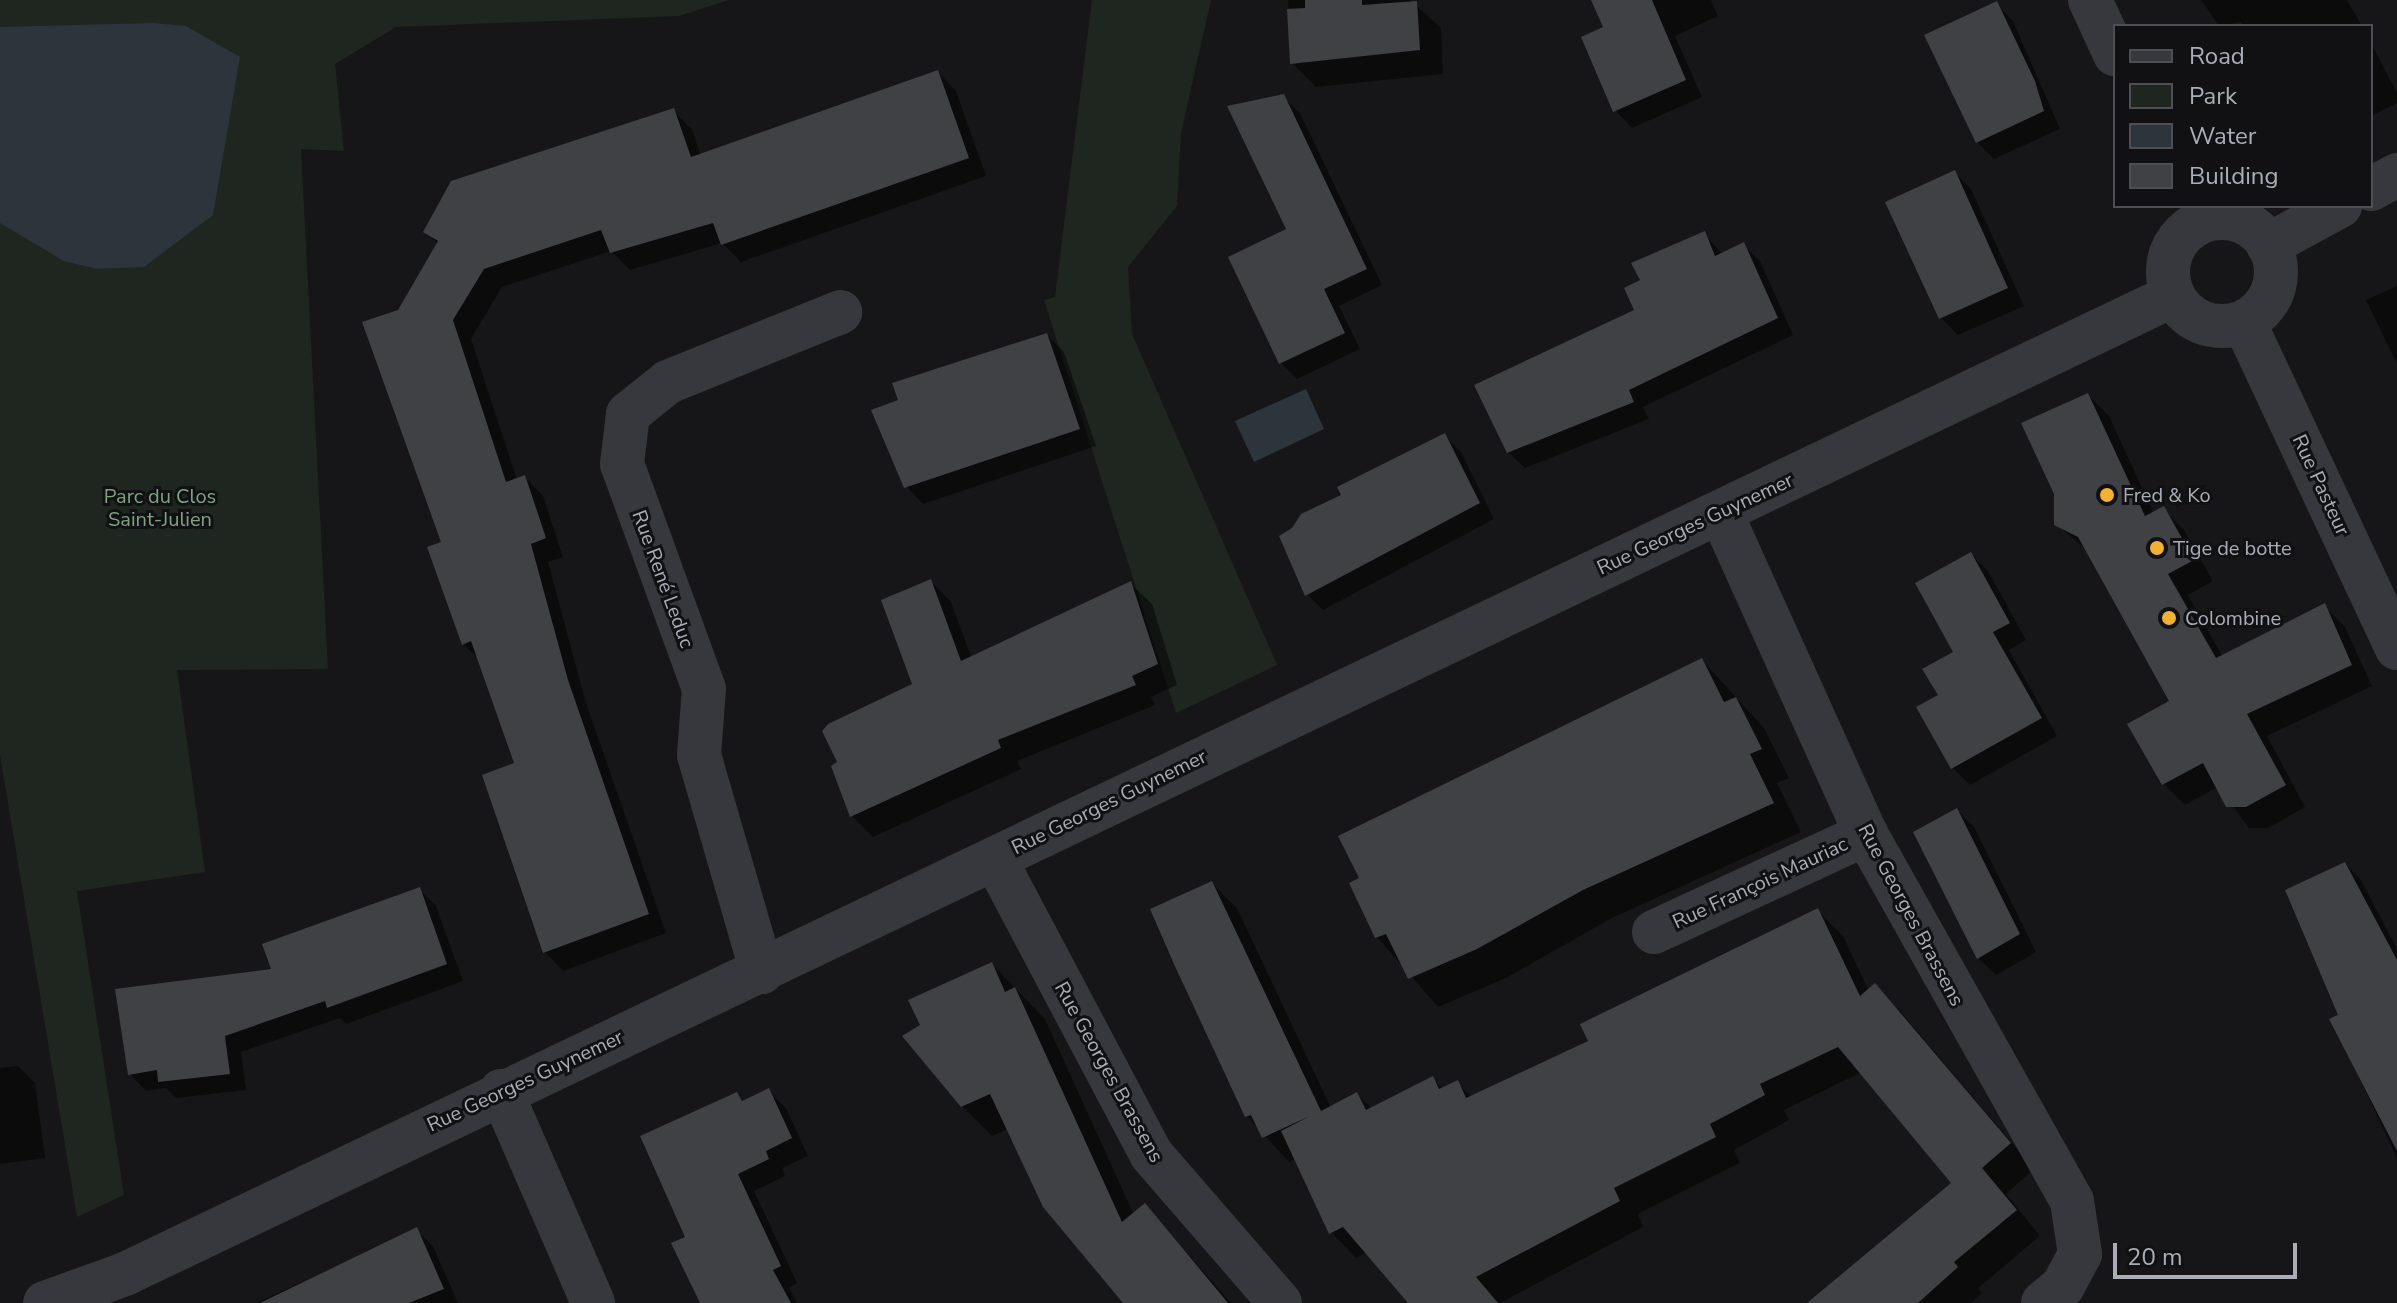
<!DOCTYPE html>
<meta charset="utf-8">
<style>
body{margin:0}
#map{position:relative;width:2397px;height:1303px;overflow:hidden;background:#161618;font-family:"Nunito Sans",sans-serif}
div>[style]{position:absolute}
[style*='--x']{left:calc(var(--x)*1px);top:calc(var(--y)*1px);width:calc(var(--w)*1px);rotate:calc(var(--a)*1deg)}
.green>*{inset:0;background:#1e261f}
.water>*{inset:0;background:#2c353c}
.shadow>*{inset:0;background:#0007}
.building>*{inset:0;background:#404145}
.minor>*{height:44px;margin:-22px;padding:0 22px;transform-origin:22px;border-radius:22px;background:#37383d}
.minor>.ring{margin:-22px;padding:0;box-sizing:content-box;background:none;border:44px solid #37383d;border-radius:50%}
.dots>*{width:22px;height:22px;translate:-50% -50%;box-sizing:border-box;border:4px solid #111113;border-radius:50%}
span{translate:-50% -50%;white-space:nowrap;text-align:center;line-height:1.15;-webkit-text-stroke:6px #111113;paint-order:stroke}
.street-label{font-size:20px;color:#a8adb8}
.poi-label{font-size:20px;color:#a8adb8}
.left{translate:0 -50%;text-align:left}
.park-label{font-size:20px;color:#7fa381}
.legend{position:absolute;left:2113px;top:24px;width:260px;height:184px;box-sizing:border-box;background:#111113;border:2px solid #4d4f55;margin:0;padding:10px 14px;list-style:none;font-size:24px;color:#a8adb8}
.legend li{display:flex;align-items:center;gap:16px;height:40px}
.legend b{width:40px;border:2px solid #4d4f55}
.scale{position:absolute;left:2113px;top:1243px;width:184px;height:36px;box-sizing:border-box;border:4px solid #a8adb8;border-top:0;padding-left:10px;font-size:24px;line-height:28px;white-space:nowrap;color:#a8adb8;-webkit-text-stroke:6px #111113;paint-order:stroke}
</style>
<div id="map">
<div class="green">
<div style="clip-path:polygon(0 0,729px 0,679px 16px,396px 27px,335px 64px,344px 151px,301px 149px,328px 669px,177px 670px,205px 872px,77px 891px,124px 1195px,77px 1217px,0 755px)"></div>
<div style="clip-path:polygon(1092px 0,1211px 0,1181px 133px,1177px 206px,1128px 267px,1132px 334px,1277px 665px,1176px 713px,1044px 300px,1055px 297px)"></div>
</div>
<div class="water">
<div style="clip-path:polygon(153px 23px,186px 26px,240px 57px,213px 215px,144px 267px,97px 269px,64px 261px,0 223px,0 27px)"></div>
<div style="clip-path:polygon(1306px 389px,1324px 429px,1254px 462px,1235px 421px)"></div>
</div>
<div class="shadow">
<div style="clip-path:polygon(1288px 0,1410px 0,1441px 28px,1443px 74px,1316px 87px,1292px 63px)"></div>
<div style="clip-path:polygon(1593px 0,1711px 0,1718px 16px,1675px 36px,1702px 97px,1632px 128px,1615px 110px,1605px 28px)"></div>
<div style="clip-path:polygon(2201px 0,2347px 0,2362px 26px,2243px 26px,2241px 22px,2219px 26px)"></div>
<div style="clip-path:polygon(1996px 4px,2013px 21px,2060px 129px,1994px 159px,1977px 142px)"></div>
<div style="clip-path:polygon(2371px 43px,2397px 93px,2397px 103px,2371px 116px)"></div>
<div style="clip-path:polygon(938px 72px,956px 91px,986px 176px,741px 262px,722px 243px,630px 270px,611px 251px,502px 287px,471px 339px,517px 480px,525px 477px,543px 496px,563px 557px,548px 562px,585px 700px,666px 933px,563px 971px,545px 952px,484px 776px,517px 764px,480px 660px,463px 644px,400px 312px,438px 244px,426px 232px,673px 111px,692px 129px,701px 156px)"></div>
<div style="clip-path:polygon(1283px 97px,1300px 113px,1382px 285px,1339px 306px,1360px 349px,1297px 379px,1281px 363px,1289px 230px)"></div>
<div style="clip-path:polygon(1954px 172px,1971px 189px,2024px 306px,1958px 335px,1941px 318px,1888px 203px)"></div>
<div style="clip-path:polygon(1704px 233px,1722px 254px,1743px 245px,1760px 261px,1793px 335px,1643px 407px,1649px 419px,1525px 468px,1508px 452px,1636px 311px,1642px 280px)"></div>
<div style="clip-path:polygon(2397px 286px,2397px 364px,2366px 300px)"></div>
<div style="clip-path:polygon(1047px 335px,1064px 352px,1096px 446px,923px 504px,906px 486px)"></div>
<div style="clip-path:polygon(2088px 395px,2109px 416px,2154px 514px,2163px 509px,2184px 530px,2213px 581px,2188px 595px,2222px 656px,2324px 606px,2345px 627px,2372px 686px,2267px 736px,2305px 807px,2268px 828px,2249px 828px,2218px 787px,2185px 805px,2164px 784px,2171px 702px,2088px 551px,2056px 524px)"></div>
<div style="clip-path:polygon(1445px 436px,1461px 452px,1494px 519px,1323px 610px,1307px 594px,1343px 496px)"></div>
<div style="clip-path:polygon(1971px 554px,1988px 571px,2026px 640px,2009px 650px,2057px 736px,1970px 785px,1953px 768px,1940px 696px,1956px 652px)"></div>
<div style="clip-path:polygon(931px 581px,951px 602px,972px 659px,1131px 584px,1152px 604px,1177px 685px,1151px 697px,1155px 705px,1017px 761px,1021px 769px,873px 837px,852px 816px,834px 767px,915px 685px)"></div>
<div style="clip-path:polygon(1702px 660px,1764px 728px,1789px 778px,1777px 783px,1801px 832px,1612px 918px,1506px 978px,1438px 1007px,1377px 937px)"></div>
<div style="clip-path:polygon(1957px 810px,1974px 827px,2036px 952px,1996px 975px,1978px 958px)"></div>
<div style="clip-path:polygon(2345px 864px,2361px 880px,2397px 949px,2397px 1169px,2396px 1156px,2332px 1020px,2340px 1016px)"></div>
<div style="clip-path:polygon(1211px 883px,1237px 908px,1331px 1108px,1357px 1094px,1372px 1109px,1432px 1078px,1443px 1089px,1457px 1083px,1472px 1097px,1590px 1042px,1818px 911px,1843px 936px,1869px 991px,1875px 986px,1900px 1011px,2034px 1169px,2006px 1194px,2040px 1236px,1978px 1288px,1982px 1293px,1971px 1303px,1810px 1303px,1954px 1183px,1862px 1072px,1784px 1110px,1789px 1120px,1734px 1150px,1740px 1163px,1638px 1214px,1643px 1227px,1500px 1303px,1411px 1303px,1367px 1252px,1356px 1258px,1331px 1232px,1295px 1159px,1289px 1162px,1247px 1116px)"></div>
<div style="clip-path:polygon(419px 889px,436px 906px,463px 981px,346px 1024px,340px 1018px,241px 1052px,246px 1090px,176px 1098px,166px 1088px,146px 1091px,130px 1074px,274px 970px)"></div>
<div style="clip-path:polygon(992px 964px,1045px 1019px,1134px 1215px,1145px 1205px,1231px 1303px,1125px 1303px,1008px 1129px,992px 1136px,962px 1106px,922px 1026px)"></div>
<div style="clip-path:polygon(18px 1066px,35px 1083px,45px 1158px,0 1164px,0 1068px)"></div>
<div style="clip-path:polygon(768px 1091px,786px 1108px,808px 1156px,782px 1168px,785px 1176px,754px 1191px,797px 1283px,789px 1288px,797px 1303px,702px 1303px,688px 1238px,737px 1095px,744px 1102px)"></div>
<div style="clip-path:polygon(416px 1230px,433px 1246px,458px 1303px,256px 1303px)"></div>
</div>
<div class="building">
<div style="clip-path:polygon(1305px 0,1362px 0,1362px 5px,1417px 1px,1420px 50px,1290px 64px,1287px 9px,1305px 8px)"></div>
<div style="clip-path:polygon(1591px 0,1652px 0,1686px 80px,1613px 112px,1581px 37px,1603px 27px)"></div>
<div style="clip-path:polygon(1997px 1px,2035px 81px,2044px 111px,1976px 143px,1924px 35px)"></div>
<div style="clip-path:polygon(938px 70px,969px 158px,721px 245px,713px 223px,610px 253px,601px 230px,484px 269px,453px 320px,506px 482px,525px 475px,546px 538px,531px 544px,568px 680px,649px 914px,543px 953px,482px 775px,514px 763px,471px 641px,462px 645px,427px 547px,441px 542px,362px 322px,398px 310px,438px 241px,423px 232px,451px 181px,674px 108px,691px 157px)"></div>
<div style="clip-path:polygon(1284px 94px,1367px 269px,1324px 289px,1345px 333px,1279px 364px,1228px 257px,1286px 229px,1227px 106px)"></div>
<div style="clip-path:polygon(1955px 170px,2008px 288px,1939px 319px,1885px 202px)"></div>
<div style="clip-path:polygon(1705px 231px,1715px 256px,1744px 242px,1778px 318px,1629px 390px,1634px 402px,1507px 453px,1474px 385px,1634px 310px,1624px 288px,1640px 280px,1631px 263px)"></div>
<div style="clip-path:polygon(1047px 333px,1080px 429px,904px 488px,871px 410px,898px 400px,892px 383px)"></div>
<div style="clip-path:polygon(2088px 393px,2145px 516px,2164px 506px,2194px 560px,2168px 574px,2216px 658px,2325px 603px,2352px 665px,2247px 714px,2286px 785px,2246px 807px,2226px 807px,2203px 763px,2162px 785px,2127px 724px,2169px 701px,2078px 537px,2054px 525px,2054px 494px,2021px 423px)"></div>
<div style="clip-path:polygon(1445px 433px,1480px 503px,1305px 596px,1279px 536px,1292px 528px,1301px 514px,1341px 495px,1337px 487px)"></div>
<div style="clip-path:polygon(1971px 552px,2010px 623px,1993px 632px,2042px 718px,1951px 769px,1916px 707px,1938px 695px,1922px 669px,1953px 652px,1915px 583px)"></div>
<div style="clip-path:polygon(931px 579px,961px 661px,1131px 581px,1158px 664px,1132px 676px,1136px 685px,998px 740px,1001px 748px,850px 817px,831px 766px,837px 762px,822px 731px,828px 724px,912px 684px,881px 600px)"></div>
<div style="clip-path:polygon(1702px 658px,1724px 702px,1736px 697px,1762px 749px,1750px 754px,1774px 803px,1583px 890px,1477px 949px,1408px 979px,1386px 934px,1375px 938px,1349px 883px,1359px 878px,1338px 836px)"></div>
<div style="clip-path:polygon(1957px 808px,2020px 934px,1977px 959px,1913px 832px)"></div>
<div style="clip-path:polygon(2345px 862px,2397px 960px,2397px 1151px,2329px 1019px,2338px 1015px,2285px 890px)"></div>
<div style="clip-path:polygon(1212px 881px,1321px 1111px,1357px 1092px,1366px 1110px,1433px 1076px,1439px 1089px,1458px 1080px,1466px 1098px,1588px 1041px,1580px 1024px,1818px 908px,1860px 996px,1875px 983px,2011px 1143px,1982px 1168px,2017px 1210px,1954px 1262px,1958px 1267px,1918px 1303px,1807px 1303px,1951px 1183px,1838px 1047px,1760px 1084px,1765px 1095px,1710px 1124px,1716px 1137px,1614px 1188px,1620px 1201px,1476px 1277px,1498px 1303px,1408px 1303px,1343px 1227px,1329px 1234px,1281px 1131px,1310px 1116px,1262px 1138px,1251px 1115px,1245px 1117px,1174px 964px,1150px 909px)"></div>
<div style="clip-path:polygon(420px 887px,447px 964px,327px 1008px,325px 1001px,225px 1036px,230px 1074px,158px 1082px,157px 1070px,128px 1075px,115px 989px,271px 969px,262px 944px)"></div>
<div style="clip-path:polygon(992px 962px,1005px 992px,1015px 987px,1122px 1222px,1145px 1203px,1228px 1303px,1123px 1303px,1043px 1207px,990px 1094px,961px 1107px,902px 1036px,920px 1025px,908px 1000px)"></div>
<div style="clip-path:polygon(769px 1088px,792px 1138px,766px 1151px,769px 1159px,738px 1174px,781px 1266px,773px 1270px,791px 1303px,700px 1303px,671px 1243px,685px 1237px,640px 1136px,737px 1092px,742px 1101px)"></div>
<div style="clip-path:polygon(417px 1227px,444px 1289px,409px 1303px,260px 1303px)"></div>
</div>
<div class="minor">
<div style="--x:2090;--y:0;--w:60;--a:65.2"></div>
<div style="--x:2371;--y:189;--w:30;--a:-28"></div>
<div class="ring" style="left:2168px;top:218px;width:64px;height:64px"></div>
<div style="--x:2268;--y:245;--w:82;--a:-28.4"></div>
<div style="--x:2244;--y:322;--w:360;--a:64.9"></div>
<div style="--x:1721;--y:513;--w:352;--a:65.7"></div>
<div style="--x:1866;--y:834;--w:421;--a:60.7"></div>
<div style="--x:2072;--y:1201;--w:54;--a:81.4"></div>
<div style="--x:2080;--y:1254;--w:36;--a:118"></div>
<div style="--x:2063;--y:1286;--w:26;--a:140"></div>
<div style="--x:995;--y:859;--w:334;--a:62.1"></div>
<div style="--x:1151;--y:1154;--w:197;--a:49.1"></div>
<div style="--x:1654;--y:932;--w:234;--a:-24.8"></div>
<div style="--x:762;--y:972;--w:226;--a:-106.2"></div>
<div style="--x:699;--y:755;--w:66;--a:-85.7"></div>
<div style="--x:704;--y:689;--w:239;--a:-110"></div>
<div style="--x:622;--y:464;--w:50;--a:-83.2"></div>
<div style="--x:628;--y:414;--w:51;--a:-38.7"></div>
<div style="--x:668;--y:382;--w:186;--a:-22.1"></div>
<div style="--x:501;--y:1091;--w:231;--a:66.5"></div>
<div style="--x:45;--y:1303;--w:85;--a:-19.9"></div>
<div style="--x:125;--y:1274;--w:2269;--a:-25.54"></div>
</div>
<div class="dots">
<div style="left:2107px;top:495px;background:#f2b134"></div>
<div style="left:2157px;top:548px;background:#f2b134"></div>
<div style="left:2169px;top:618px;background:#f2b134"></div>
</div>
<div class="street-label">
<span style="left:2321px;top:485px;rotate:65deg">Rue Pasteur</span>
<span style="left:1695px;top:524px;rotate:-25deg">Rue Georges Guynemer</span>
<span style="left:663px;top:579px;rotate:70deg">Rue René Leduc</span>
<span style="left:1109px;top:802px;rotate:-26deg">Rue Georges Guynemer</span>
<span style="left:1760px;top:883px;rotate:-25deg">Rue François Mauriac</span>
<span style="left:1911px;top:915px;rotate:62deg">Rue Georges Brassens</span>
<span style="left:1109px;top:1072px;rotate:61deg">Rue Georges Brassens</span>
<span style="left:525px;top:1081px;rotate:-25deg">Rue Georges Guynemer</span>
</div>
<div class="poi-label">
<span class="left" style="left:2123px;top:495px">Fred &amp; Ko</span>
<span class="left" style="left:2173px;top:548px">Tige de botte</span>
<span class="left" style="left:2185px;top:618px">Colombine</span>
</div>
<div class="park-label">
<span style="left:160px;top:508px">Parc du Clos<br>Saint-Julien</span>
</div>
<ul class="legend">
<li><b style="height:10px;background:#37383d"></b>Road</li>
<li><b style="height:22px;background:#1e261f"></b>Park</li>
<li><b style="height:22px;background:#2c353c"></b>Water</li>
<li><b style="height:22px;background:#404145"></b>Building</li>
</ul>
<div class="scale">20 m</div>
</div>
